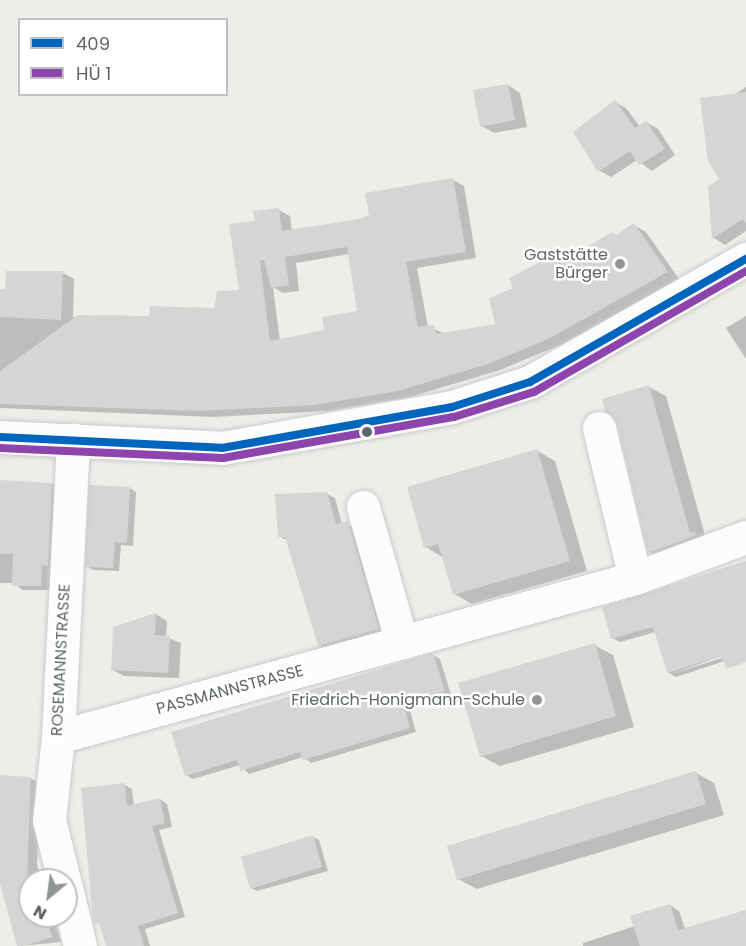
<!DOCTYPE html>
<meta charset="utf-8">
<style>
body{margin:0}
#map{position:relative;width:746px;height:946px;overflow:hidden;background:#efedea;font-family:Poppins,sans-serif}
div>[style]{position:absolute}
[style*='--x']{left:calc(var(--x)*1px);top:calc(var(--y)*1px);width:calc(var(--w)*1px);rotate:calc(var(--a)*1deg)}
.shadow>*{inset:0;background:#0003}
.building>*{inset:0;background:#d7d5d4}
.roads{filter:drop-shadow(0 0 2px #cacbcb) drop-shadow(0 0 2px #cacbcb)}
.street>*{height:33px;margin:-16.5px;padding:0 16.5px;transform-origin:16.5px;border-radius:16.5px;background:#fdfcfc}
.bus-1>*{height:8px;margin:-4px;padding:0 4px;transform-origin:4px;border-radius:4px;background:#0065bd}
.bus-2>*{height:8px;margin:-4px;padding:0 4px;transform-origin:4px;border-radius:4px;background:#8e44ad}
.dots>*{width:16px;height:16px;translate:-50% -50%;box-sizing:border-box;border:3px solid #fff;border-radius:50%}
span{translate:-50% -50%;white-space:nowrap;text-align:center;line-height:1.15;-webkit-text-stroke:5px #fff;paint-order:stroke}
.poi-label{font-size:16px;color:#5e6568}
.right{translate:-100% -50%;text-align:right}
.street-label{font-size:16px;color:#5e6568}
.legend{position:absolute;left:18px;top:18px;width:210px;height:78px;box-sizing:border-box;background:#fff;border:2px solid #bfc1c3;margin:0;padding:8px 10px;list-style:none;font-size:18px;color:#5e6568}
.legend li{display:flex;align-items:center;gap:12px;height:30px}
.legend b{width:30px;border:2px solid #bfc1c3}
.north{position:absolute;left:18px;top:868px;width:60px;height:60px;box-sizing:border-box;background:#fff;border:2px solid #bfc1c3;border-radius:50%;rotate:209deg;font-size:16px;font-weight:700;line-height:24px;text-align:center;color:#5e6568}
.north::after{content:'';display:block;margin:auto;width:21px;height:27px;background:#919596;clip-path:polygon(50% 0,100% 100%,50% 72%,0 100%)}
</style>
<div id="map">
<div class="shadow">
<div style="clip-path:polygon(508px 85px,520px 93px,527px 127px,494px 133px,482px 126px)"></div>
<div style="clip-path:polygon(746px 87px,746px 231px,725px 245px,714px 238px,709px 187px,721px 180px,734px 95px)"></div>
<div style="clip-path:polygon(615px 102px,626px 108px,640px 127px,646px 122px,658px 129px,675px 155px,652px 171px,637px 160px,611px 177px,600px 171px)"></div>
<div style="clip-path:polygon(evenodd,453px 180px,464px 186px,476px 258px,417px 268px,428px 327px,447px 334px,497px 325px,515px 289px,557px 259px,564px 264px,612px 233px,617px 236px,634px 225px,646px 232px,679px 279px,560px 345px,500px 370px,410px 397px,328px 411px,213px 417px,0 408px,0 290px,63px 273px,74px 279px,73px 317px,151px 318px,215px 310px,241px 292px,257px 223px,279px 210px,290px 216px,292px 231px,360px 220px,453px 180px,349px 254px,359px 312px,326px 331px,280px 341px,273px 287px,283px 293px,299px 291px,296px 263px,349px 254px)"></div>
<div style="clip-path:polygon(746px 316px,746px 359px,726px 328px)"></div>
<div style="clip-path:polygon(649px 387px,666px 396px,706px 539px,666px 562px,650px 552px,619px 423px)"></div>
<div style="clip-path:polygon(536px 450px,555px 461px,587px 571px,472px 604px,454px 594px,442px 557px,426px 547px)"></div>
<div style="clip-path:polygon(0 482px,52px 484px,61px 490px,50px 590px,22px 590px,14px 583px,0 583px)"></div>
<div style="clip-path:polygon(130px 488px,136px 492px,133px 546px,121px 545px,119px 571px,93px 570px,87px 566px)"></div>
<div style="clip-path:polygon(327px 494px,335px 498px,342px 524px,356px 528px,386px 633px,327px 650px,319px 645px,288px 541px,279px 536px)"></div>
<div style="clip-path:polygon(746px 562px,746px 647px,672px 674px,746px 650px,746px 654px,676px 677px,668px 672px,656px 632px,620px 642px,612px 638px)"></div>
<div style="clip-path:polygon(156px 614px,167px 621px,166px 637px,181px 643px,179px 678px,124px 676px,113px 670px)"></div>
<div style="clip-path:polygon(594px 645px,613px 655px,634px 727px,500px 766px,481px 756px)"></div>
<div style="clip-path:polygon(433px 655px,440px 659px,451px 695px,409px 707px,416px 732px,311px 763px,303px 757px,249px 774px,240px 765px,193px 779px,186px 775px)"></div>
<div style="clip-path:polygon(696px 773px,714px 783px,724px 815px,477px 889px,458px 879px)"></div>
<div style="clip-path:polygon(0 777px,31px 778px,40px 784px,37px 864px,41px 880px,30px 880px,30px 916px,53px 916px,61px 942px,20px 946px,0 876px)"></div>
<div style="clip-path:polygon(125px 785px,132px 789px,134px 806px,160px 799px,167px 804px,172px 827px,159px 830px,185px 917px,145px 929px,150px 946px,108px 946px)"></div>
<div style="clip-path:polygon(313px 837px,319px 840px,328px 871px,257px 891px,251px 888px)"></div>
<div style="clip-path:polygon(670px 905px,679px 911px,691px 946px,583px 946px,583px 943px,635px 926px)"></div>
</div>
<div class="building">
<div style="clip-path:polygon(508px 84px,515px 120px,480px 127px,473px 90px)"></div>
<div style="clip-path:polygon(746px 92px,746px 223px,743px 219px,712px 239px,708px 187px,719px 179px,708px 161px,700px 98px)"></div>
<div style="clip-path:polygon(615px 100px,635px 128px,646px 121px,665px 149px,639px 165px,630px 151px,598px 172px,573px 132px)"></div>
<div style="clip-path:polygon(evenodd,453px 178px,466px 252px,406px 262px,418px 327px,434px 325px,436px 334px,495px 324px,489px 298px,513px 288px,509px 278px,542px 261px,557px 258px,559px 264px,612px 232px,615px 236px,634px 223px,668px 272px,548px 339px,488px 364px,398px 391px,315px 405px,200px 411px,0 404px,0 371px,78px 315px,149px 316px,150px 306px,214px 308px,217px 291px,239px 290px,229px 224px,255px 221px,253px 211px,279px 208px,282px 231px,359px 219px,369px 215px,365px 193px,453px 178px,347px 247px,357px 311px,322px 317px,324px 330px,270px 341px,260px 261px,264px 260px,271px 288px,289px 285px,285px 257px,347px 247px)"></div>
<div style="clip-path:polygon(6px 271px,63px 271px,61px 320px,0 317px,0 289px,5px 289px)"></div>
<div style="clip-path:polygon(649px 385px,690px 533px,695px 531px,696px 535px,648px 553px,617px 424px,605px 411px,602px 399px)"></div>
<div style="clip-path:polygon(537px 449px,570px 561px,453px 595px,438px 544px,424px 548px,407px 487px)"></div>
<div style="clip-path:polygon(0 480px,52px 483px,48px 566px,42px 565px,41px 586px,12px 586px,13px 554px,0 554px)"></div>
<div style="clip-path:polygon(89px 485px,130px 487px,127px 543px,115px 542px,113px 568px,85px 567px)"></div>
<div style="clip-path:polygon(327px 492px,336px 524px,348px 521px,379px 629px,318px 646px,285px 537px,278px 537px,275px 494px)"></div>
<div style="clip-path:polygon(746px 561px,746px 662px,726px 669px,721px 656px,667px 673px,653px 627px,611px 639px,602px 607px)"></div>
<div style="clip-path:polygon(156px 613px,155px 635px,170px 636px,168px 673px,111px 670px,113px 627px)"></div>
<div style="clip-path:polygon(595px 643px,616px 716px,480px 757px,458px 683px)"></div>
<div style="clip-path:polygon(433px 653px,445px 691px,403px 703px,410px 728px,303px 760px,300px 752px,240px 771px,237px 760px,185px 776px,171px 732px)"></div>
<div style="clip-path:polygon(696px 771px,706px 804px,457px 880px,447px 846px)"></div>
<div style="clip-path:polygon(0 775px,31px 777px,27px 883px,30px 883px,30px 916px,46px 916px,52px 937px,25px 946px,17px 946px,0 884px)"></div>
<div style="clip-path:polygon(125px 783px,127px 806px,160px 798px,165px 823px,152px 826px,178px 913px,138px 926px,144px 946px,106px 946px,99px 923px,94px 924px,93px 920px,81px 788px)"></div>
<div style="clip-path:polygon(313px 835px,322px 867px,250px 889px,241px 857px)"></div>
<div style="clip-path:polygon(670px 904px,678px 930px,746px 910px,746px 946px,640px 946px,630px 916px)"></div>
</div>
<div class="roads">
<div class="street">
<div style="--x:599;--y:428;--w:154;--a:76.5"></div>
<div style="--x:0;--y:437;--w:222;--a:2.8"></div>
<div style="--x:222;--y:448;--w:234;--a:-10.1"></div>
<div style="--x:452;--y:407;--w:82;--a:-17.8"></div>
<div style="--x:530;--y:382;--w:249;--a:-29.7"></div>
<div style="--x:363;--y:507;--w:141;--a:74"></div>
<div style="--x:58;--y:737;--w:599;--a:-15.41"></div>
<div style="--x:635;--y:578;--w:118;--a:-20.3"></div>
<div style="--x:64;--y:880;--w:62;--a:-104"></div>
<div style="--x:49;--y:820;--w:83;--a:-83.8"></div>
<div style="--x:58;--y:737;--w:298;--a:-87.1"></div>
<div style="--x:66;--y:887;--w:61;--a:76.7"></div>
</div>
</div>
<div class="bus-1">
<div style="--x:0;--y:437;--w:222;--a:2.8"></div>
<div style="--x:222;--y:448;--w:234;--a:-10.1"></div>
<div style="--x:452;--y:407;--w:82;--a:-17.8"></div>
<div style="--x:530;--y:382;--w:249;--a:-29.7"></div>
</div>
<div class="bus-2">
<div style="--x:0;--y:448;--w:223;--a:2.6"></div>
<div style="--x:223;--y:458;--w:235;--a:-10.1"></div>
<div style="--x:454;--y:417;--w:84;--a:-17.4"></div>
<div style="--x:534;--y:392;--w:244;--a:-29.7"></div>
</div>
<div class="dots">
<div style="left:620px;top:264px;background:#919596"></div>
<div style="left:367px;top:432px;background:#5e6568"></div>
<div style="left:537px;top:700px;background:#919596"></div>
</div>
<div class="poi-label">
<span class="right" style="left:608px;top:264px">Gaststätte<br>Bürger</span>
<span class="right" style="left:525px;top:700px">Friedrich-Honigmann-Schule</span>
</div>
<div class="street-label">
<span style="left:61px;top:660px;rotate:-87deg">ROSEMANNSTRASSE</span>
<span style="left:230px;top:690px;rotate:-15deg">PASSMANNSTRASSE</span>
</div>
<ul class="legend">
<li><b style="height:8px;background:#0065bd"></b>409</li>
<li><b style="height:8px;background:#8e44ad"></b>HÜ 1</li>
</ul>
<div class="north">N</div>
</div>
